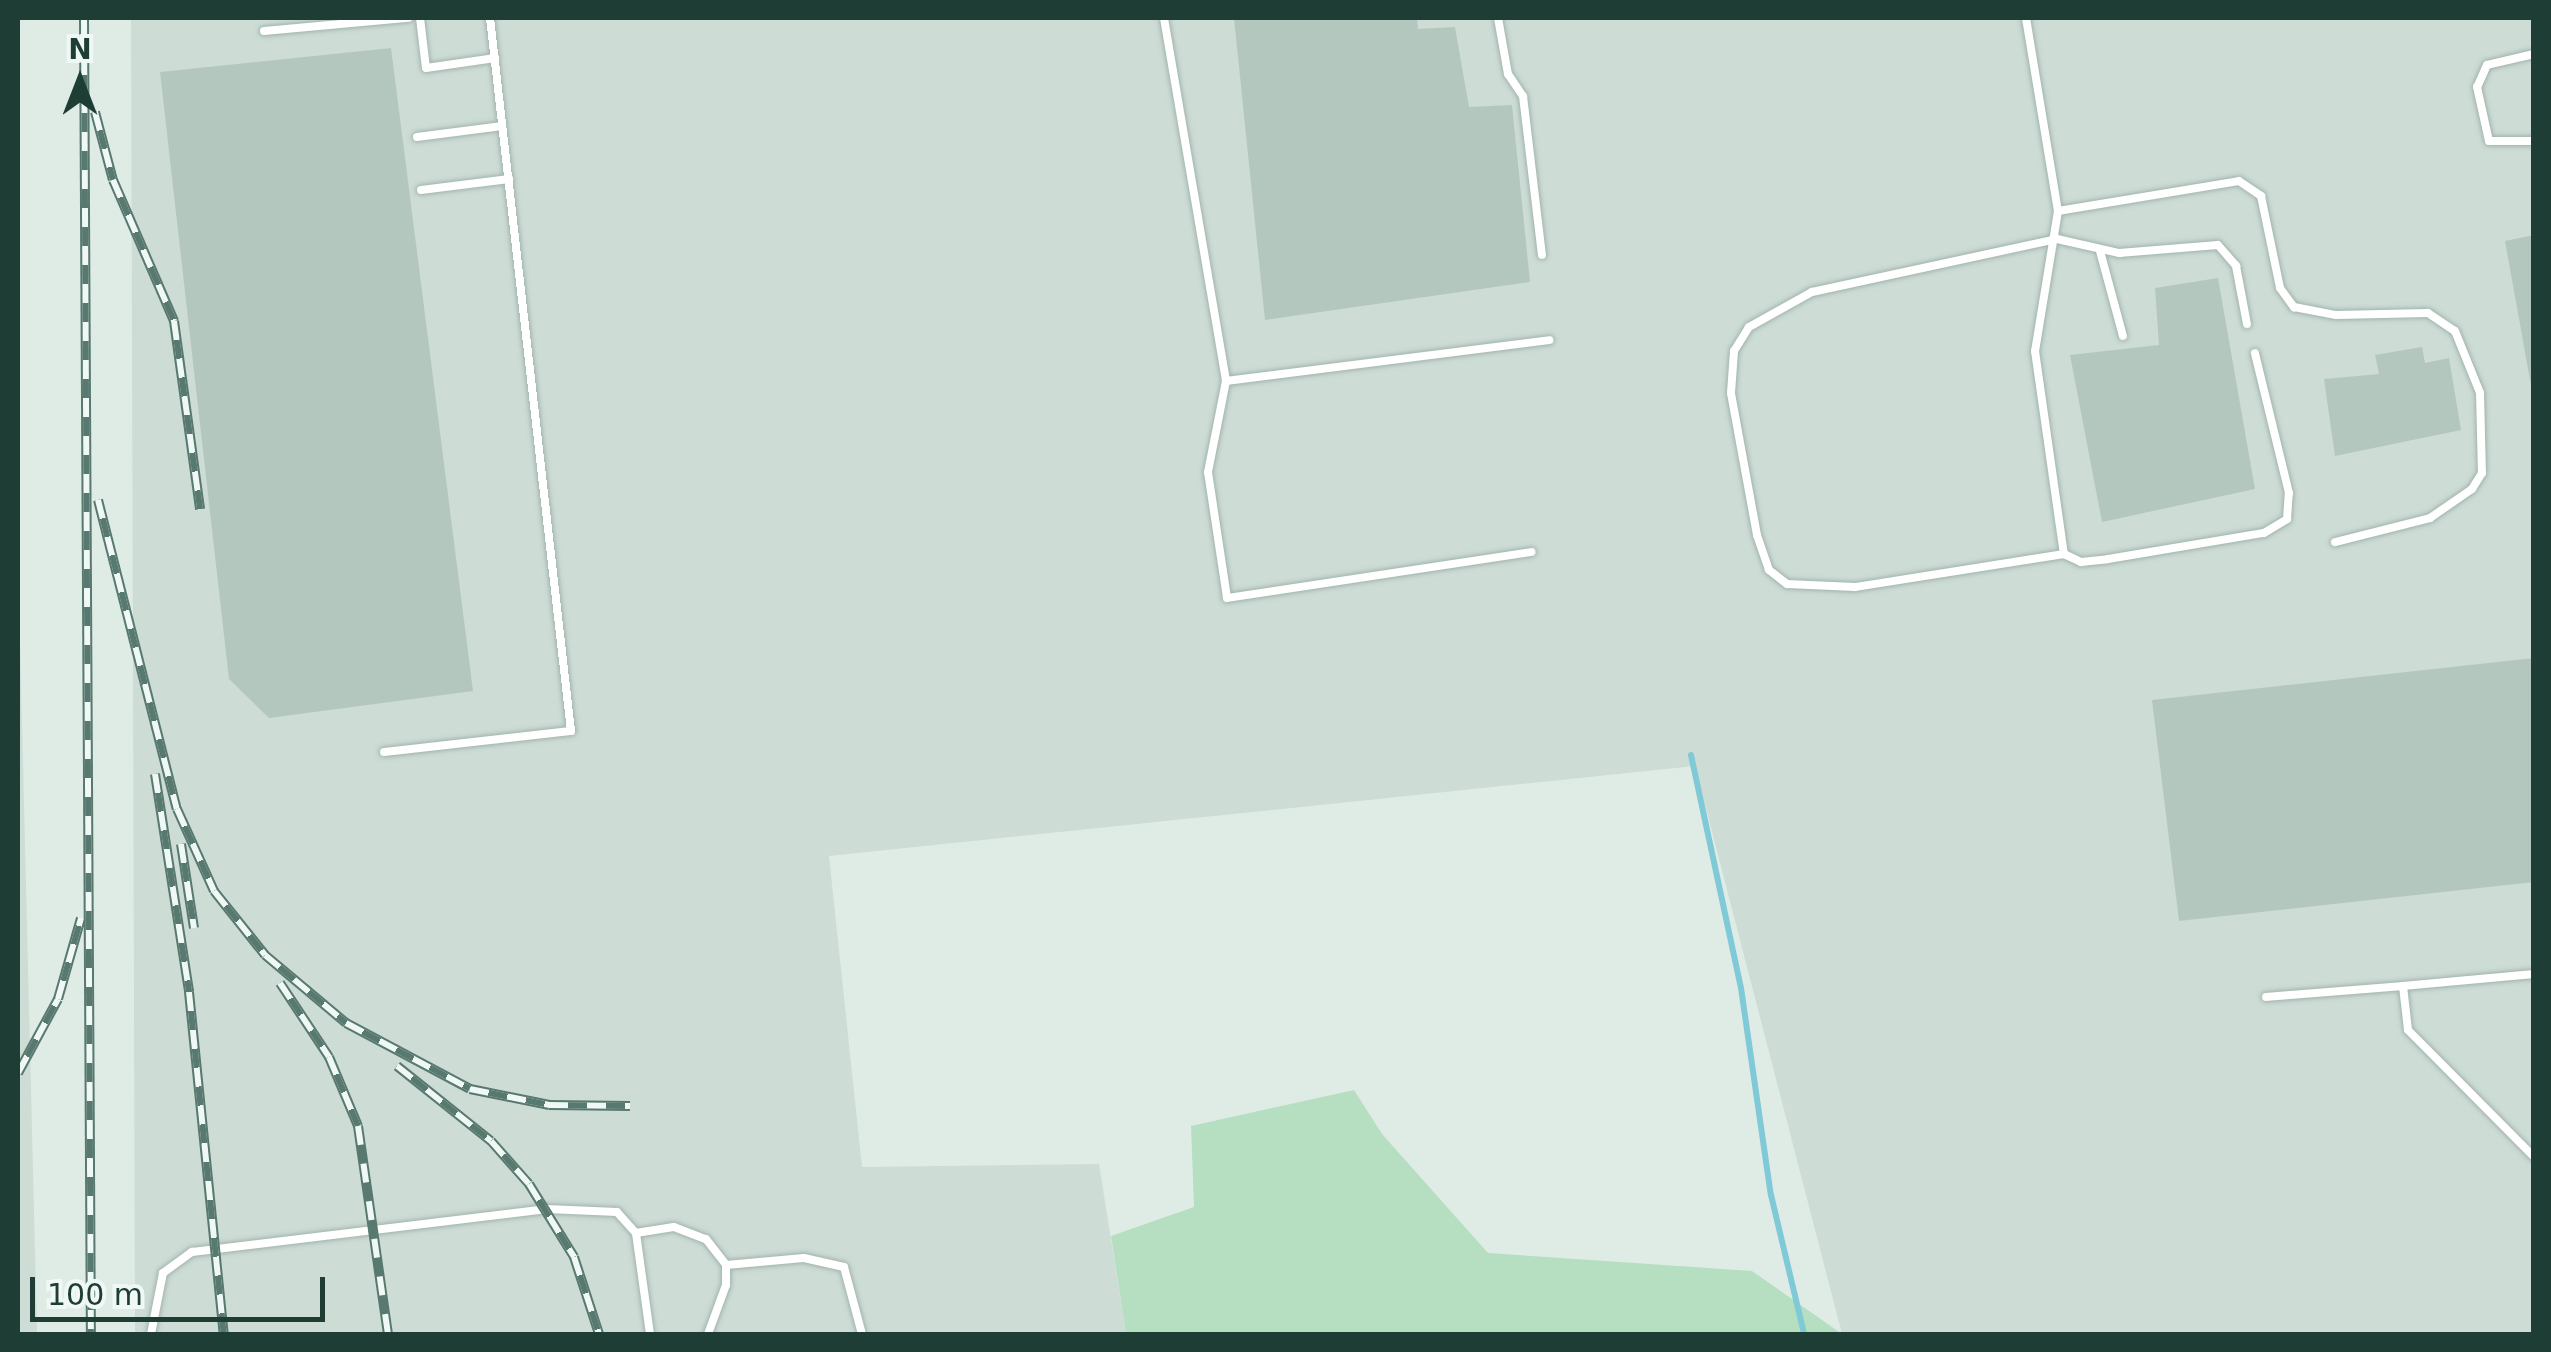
<!DOCTYPE html>
<style>
body{margin:0}
#map{position:relative;width:2551px;height:1352px;overflow:hidden;background:#dfece6;font-family:"DejaVu Sans",sans-serif}
div>[style]{position:absolute}
[style*='--x']{left:calc(var(--x)*1px);top:calc(var(--y)*1px);width:calc(var(--w)*1px);rotate:calc(var(--a)*1deg)}
.built>*{inset:0;background:#cddcd5}
.green>*{inset:0;background:#b5dfc0}
.stream>*{height:6px;margin:-3px;padding:0 3px;transform-origin:3px;border-radius:3px;background:#80c9d7}
.building>*{inset:0;background:#b4c7bf}
.roads{filter:drop-shadow(0 0 2px #a1b4ad) drop-shadow(0 0 2px #a1b4ad)}
.lane>*{height:8px;margin:-4px;padding:0 4px;transform-origin:4px;border-radius:4px;background:#fff}
.rail>*{height:10px;margin-top:-5px;transform-origin:0;background:repeating-linear-gradient(90deg,#eff8f4 0 19px,#587970 0 38px);box-sizing:border-box;border-block:2px solid #587970}
span{translate:-50% -50%;white-space:nowrap;text-align:center;line-height:1.15;-webkit-text-stroke:8px #eff8f4;paint-order:stroke}
.frame{position:absolute;inset:0;border:20px solid #1e3d35;pointer-events:none}
.north{position:absolute;left:30px;top:30px;width:100px;height:100px;-webkit-text-stroke:8px #eff8f4;paint-order:stroke;rotate:0deg;font-size:28px;font-weight:700;line-height:40px;text-align:center;color:#1e3d35}
.north::after{content:'';display:block;margin:auto;width:35px;height:45px;background:#1e3d35;clip-path:polygon(50% 0,100% 100%,50% 72%,0 100%)}
.scale{position:absolute;left:30px;top:1277px;width:295px;height:45px;box-sizing:border-box;border:5px solid #1e3d35;border-top:0;padding-left:12px;font-size:30px;line-height:35px;white-space:nowrap;color:#1e3d35;-webkit-text-stroke:8px #eff8f4;paint-order:stroke}
</style>
<div id="map">
<div class="built">
<div style="clip-path:polygon(131px 18px,2533px 18px,2533px 1334px,1842px 1334px,1695px 766px,829px 856px,862px 1167px,1099px 1164px,1126px 1334px,135px 1334px)"></div>
<div style="clip-path:polygon(18px 559px,37px 1334px,18px 1334px)"></div>
</div>
<div class="green">
<div style="clip-path:polygon(1354px 1090px,1382px 1134px,1488px 1253px,1752px 1271px,1842px 1334px,1126px 1334px,1111px 1236px,1194px 1207px,1191px 1126px)"></div>
</div>
<div class="stream">
<div style="--x:1691;--y:755;--w:238;--a:77.9"></div>
<div style="--x:1741;--y:988;--w:209;--a:81.8"></div>
<div style="--x:1771;--y:1195;--w:143;--a:76.6"></div>
</div>
<div class="building">
<div style="clip-path:polygon(1234px 18px,1417px 18px,1418px 29px,1455px 27px,1469px 107px,1512px 105px,1530px 282px,1265px 320px)"></div>
<div style="clip-path:polygon(391px 48px,473px 691px,269px 718px,229px 679px,160px 72px)"></div>
<div style="clip-path:polygon(2534px 235px,2534px 391px,2532px 391px,2505px 241px)"></div>
<div style="clip-path:polygon(2218px 278px,2255px 489px,2102px 522px,2070px 355px,2159px 345px,2155px 288px)"></div>
<div style="clip-path:polygon(2422px 347px,2425px 363px,2449px 358px,2461px 430px,2335px 456px,2324px 379px,2379px 374px,2375px 355px)"></div>
<div style="clip-path:polygon(2534px 658px,2534px 882px,2179px 921px,2152px 700px)"></div>
</div>
<div class="roads">
<div class="lane">
<div style="--x:420;--y:18;--w:50;--a:83.2"></div>
<div style="--x:426;--y:68;--w:70;--a:-8.2"></div>
<div style="--x:1164;--y:18;--w:368;--a:80.3"></div>
<div style="--x:1226;--y:381;--w:326;--a:-7.2"></div>
<div style="--x:1498;--y:18;--w:57;--a:79.9"></div>
<div style="--x:1508;--y:74;--w:27;--a:56"></div>
<div style="--x:1523;--y:96;--w:160;--a:83.2"></div>
<div style="--x:2026;--y:18;--w:196;--a:80.6"></div>
<div style="--x:2058;--y:211;--w:142;--a:99.3"></div>
<div style="--x:2035;--y:351;--w:205;--a:81.9"></div>
<div style="--x:2064;--y:554;--w:19;--a:25"></div>
<div style="--x:2081;--y:562;--w:27;--a:-6"></div>
<div style="--x:2108;--y:559;--w:158;--a:-9.5"></div>
<div style="--x:2264;--y:533;--w:27;--a:-31"></div>
<div style="--x:2287;--y:519;--w:26;--a:-86"></div>
<div style="--x:2289;--y:493;--w:144;--a:-103.7"></div>
<div style="--x:264;--y:31;--w:145;--a:-5.2"></div>
<div style="--x:2534;--y:54;--w:48;--a:166.8"></div>
<div style="--x:2487;--y:65;--w:24;--a:114"></div>
<div style="--x:2477;--y:87;--w:55;--a:77.5"></div>
<div style="--x:2489;--y:141;--w:45;--a:0"></div>
<div style="--x:417;--y:137;--w:86;--a:-7.4"></div>
<div style="--x:421;--y:190;--w:89;--a:-7.1"></div>
<div style="--x:2058;--y:211;--w:183;--a:-9.4"></div>
<div style="--x:2239;--y:181;--w:27;--a:34"></div>
<div style="--x:2261;--y:196;--w:94;--a:78.3"></div>
<div style="--x:2280;--y:288;--w:24;--a:54"></div>
<div style="--x:2294;--y:307;--w:43;--a:10.8"></div>
<div style="--x:2336;--y:315;--w:92;--a:-1.2"></div>
<div style="--x:2428;--y:313;--w:32;--a:34"></div>
<div style="--x:2455;--y:331;--w:67;--a:68"></div>
<div style="--x:2480;--y:393;--w:80;--a:88.6"></div>
<div style="--x:2482;--y:473;--w:19;--a:122"></div>
<div style="--x:2472;--y:489;--w:51;--a:145.4"></div>
<div style="--x:2430;--y:518;--w:98;--a:165.8"></div>
<div style="--x:2100;--y:251;--w:88;--a:74.9"></div>
<div style="--x:1226;--y:381;--w:93;--a:101.2"></div>
<div style="--x:1208;--y:472;--w:127;--a:81.4"></div>
<div style="--x:1227;--y:598;--w:308;--a:-8.6"></div>
<div style="--x:2064;--y:554;--w:212;--a:171"></div>
<div style="--x:1855;--y:587;--w:68;--a:-177.5"></div>
<div style="--x:1787;--y:584;--w:23;--a:-142"></div>
<div style="--x:1769;--y:570;--w:37;--a:-109"></div>
<div style="--x:1757;--y:535;--w:144;--a:-100.4"></div>
<div style="--x:1731;--y:393;--w:42;--a:-85.9"></div>
<div style="--x:1734;--y:351;--w:28;--a:-58"></div>
<div style="--x:1749;--y:327;--w:72;--a:-29.1"></div>
<div style="--x:1812;--y:292;--w:251;--a:-12.2"></div>
<div style="--x:2057;--y:239;--w:64;--a:12.7"></div>
<div style="--x:2119;--y:253;--w:99;--a:-4.6"></div>
<div style="--x:2218;--y:245;--w:28;--a:49"></div>
<div style="--x:2236;--y:266;--w:59;--a:79.3"></div>
<div style="--x:384;--y:752;--w:188;--a:-6.4"></div>
<div style="--x:571;--y:731;--w:718;--a:-96.48"></div>
<div style="--x:2534;--y:974;--w:132;--a:174.8"></div>
<div style="--x:2403;--y:986;--w:44;--a:83.5"></div>
<div style="--x:2408;--y:1030;--w:179;--a:45.2"></div>
<div style="--x:2266;--y:997;--w:137;--a:-4.6"></div>
<div style="--x:726;--y:1265;--w:78;--a:-5.1"></div>
<div style="--x:804;--y:1258;--w:41;--a:12.7"></div>
<div style="--x:844;--y:1267;--w:69;--a:75"></div>
<div style="--x:151;--y:1334;--w:62;--a:-78.9"></div>
<div style="--x:163;--y:1273;--w:36;--a:-36"></div>
<div style="--x:192;--y:1252;--w:358;--a:-6.9"></div>
<div style="--x:547;--y:1209;--w:70;--a:2.5"></div>
<div style="--x:617;--y:1212;--w:28;--a:48"></div>
<div style="--x:650;--y:1334;--w:102;--a:-97.9"></div>
<div style="--x:636;--y:1233;--w:38;--a:-9"></div>
<div style="--x:674;--y:1227;--w:34;--a:21"></div>
<div style="--x:706;--y:1239;--w:33;--a:52"></div>
<div style="--x:726;--y:1265;--w:20;--a:90"></div>
<div style="--x:726;--y:1285;--w:52;--a:110.2"></div>
</div>
</div>
<div class="rail">
<div style="--x:84;--y:18;--w:1316;--a:89.7"></div>
<div style="--x:95;--y:112;--w:70;--a:75.2"></div>
<div style="--x:113;--y:180;--w:154;--a:66.6"></div>
<div style="--x:174;--y:321;--w:190;--a:82.1"></div>
<div style="--x:98;--y:500;--w:319;--a:75.7"></div>
<div style="--x:177;--y:809;--w:90;--a:65.7"></div>
<div style="--x:214;--y:891;--w:82;--a:51.4"></div>
<div style="--x:265;--y:955;--w:106;--a:40"></div>
<div style="--x:346;--y:1023;--w:140;--a:28"></div>
<div style="--x:470;--y:1089;--w:81;--a:11.4"></div>
<div style="--x:549;--y:1105;--w:81;--a:0.7"></div>
<div style="--x:155;--y:774;--w:221;--a:81.1"></div>
<div style="--x:189;--y:992;--w:344;--a:84.2"></div>
<div style="--x:181;--y:844;--w:85;--a:81.2"></div>
<div style="--x:280;--y:983;--w:89;--a:56.5"></div>
<div style="--x:329;--y:1057;--w:75;--a:67.2"></div>
<div style="--x:358;--y:1126;--w:210;--a:81.8"></div>
<div style="--x:397;--y:1066;--w:120;--a:38.6"></div>
<div style="--x:491;--y:1141;--w:57;--a:48.5"></div>
<div style="--x:529;--y:1184;--w:86;--a:58.3"></div>
<div style="--x:574;--y:1257;--w:81;--a:72"></div>
<div style="--x:18;--y:1073;--w:84;--a:-61.6"></div>
<div style="--x:58;--y:999;--w:84;--a:-74.1"></div>
</div>
<div class="frame"></div>
<div class="north">N</div>
<div class="scale">100 m</div>
</div>
